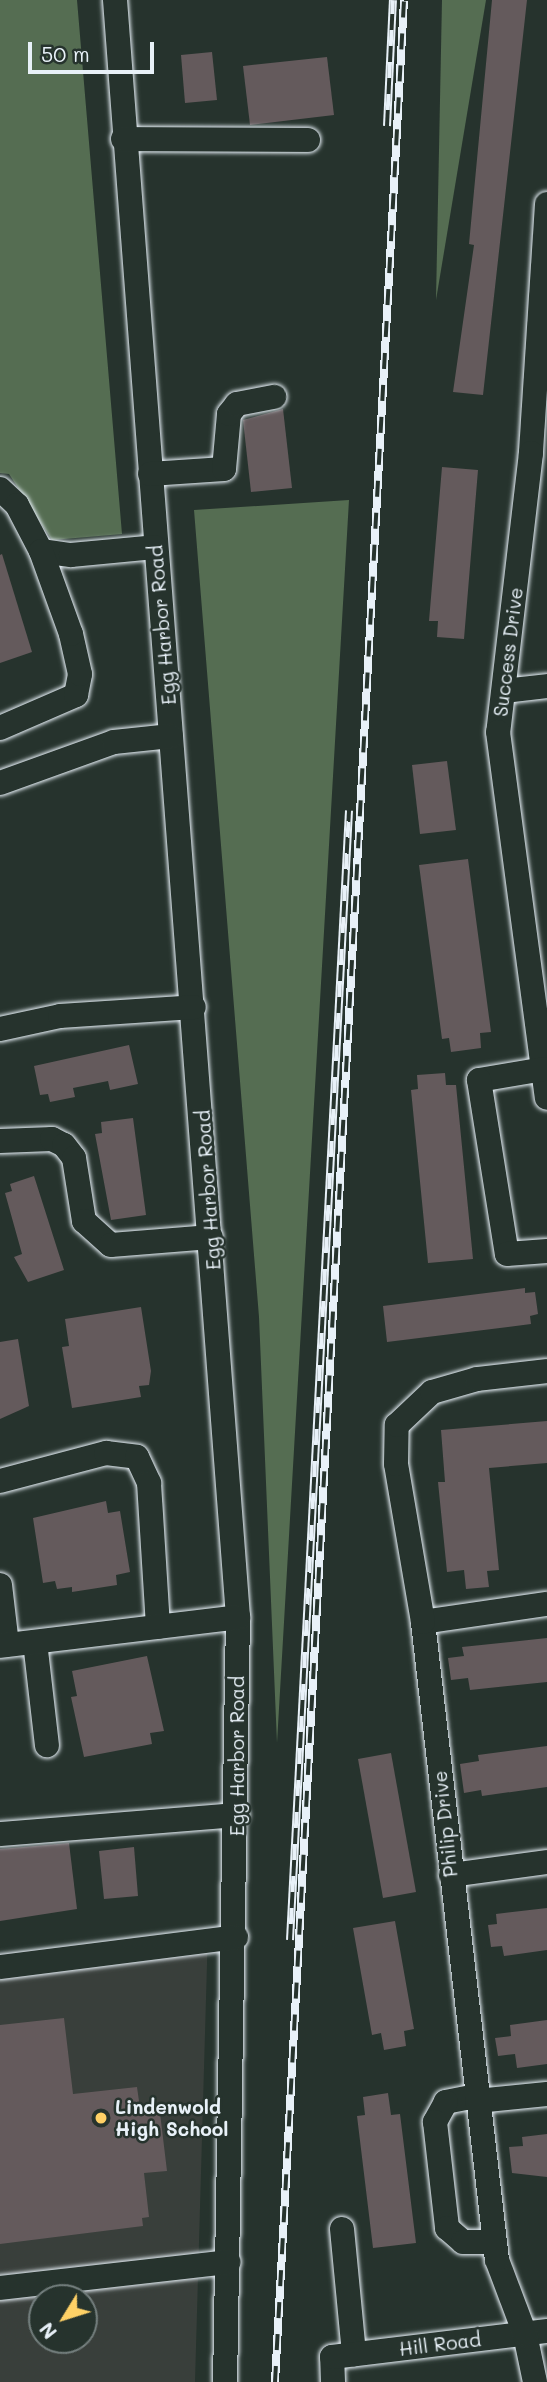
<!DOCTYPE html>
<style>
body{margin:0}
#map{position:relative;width:547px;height:2382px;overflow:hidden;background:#26332d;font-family:Mali,sans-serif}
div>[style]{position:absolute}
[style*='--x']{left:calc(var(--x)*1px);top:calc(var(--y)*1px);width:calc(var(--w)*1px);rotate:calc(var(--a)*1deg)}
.built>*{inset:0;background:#393f3b}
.green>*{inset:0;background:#556d52}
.building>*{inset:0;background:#645a5c}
.roads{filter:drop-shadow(0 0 2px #e8f1f8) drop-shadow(0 0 2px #e8f1f8)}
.minor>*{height:24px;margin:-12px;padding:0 12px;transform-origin:12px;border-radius:12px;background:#26332d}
.rail>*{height:8px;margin-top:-4px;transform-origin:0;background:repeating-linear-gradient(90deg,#26332d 0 16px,#e8f1f8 0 32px);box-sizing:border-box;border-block:2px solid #e8f1f8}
.dots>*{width:19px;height:19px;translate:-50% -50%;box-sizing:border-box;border:4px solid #26332d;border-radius:50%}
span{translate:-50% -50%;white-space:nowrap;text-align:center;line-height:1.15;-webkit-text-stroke:5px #26332d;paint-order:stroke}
.street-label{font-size:19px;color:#e8f1f8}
.poi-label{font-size:19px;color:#e8f1f8;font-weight:700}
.left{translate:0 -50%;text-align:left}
.north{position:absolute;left:28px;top:2284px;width:70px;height:70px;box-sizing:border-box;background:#26332d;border:2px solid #747f7e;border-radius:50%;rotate:232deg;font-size:19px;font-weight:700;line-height:28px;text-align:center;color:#e8f1f8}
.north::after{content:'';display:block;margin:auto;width:24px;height:32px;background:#ffd166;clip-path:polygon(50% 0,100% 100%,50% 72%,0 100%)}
.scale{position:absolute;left:28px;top:42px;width:126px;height:32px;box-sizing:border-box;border:4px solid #e8f1f8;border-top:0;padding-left:9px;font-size:21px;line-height:24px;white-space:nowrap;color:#e8f1f8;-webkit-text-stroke:5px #26332d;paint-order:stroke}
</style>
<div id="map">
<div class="built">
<div style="clip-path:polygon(evenodd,208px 1929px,195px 2382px,0 2382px,0 1954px,208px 1929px,42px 2298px,84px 2298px,84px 2340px,42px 2340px,42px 2298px)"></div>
</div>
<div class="green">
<div style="clip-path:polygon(0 0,77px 0,122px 534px,52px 540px,9px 474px,0 473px)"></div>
<div style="clip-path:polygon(442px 0,486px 0,436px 300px)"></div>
<div style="clip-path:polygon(349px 500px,277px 1743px,259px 1317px,194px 510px)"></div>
</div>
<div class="building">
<div style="clip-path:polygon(492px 0,527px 0,483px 395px,453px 392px,474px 245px,469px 244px)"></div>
<div style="clip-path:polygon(212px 52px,217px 100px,185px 103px,181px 55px)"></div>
<div style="clip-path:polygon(327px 57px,334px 115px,250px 125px,243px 66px)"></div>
<div style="clip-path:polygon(283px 409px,292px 488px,251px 492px,243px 420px)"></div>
<div style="clip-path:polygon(442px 467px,478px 470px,464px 639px,437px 637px,438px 621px,429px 621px)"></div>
<div style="clip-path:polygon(2px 554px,32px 652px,0 663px,0 555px)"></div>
<div style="clip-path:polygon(447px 761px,456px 830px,420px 834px,412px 765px)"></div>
<div style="clip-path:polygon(468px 859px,491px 1032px,480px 1033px,481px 1048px,451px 1052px,449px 1038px,442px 1039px,419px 865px)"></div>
<div style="clip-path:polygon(129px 1045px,138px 1084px,110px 1090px,108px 1081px,73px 1088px,75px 1097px,50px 1102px,48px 1094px,40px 1095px,34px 1066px)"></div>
<div style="clip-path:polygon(445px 1073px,446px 1085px,456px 1085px,473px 1259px,428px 1263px,411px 1090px,418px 1089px,417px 1075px)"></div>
<div style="clip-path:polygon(133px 1118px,146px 1215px,111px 1220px,95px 1134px,102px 1133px,101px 1122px)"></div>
<div style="clip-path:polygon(34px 1176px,64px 1270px,28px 1282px,14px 1257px,22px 1254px,5px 1193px,12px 1191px,10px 1184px)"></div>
<div style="clip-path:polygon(525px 1288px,525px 1293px,535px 1292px,538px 1314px,530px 1316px,531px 1324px,387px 1342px,383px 1306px)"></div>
<div style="clip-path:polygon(141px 1307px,151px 1371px,149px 1385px,139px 1386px,141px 1397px,72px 1408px,62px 1347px,69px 1346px,65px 1319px)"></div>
<div style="clip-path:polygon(18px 1339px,29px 1406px,0 1419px,0 1342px)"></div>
<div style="clip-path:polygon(547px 1421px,547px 1463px,489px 1468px,499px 1570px,487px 1571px,489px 1587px,466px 1589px,464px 1570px,447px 1572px,438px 1482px,445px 1482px,441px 1430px)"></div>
<div style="clip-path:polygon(106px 1501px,108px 1513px,120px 1511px,130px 1572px,116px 1575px,117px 1585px,72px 1592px,72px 1587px,57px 1589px,55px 1581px,43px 1583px,33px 1518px)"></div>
<div style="clip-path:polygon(547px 1638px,547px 1682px,470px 1690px,468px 1678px,451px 1680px,448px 1658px,464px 1656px,462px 1647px)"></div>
<div style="clip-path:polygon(147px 1656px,164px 1731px,150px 1733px,152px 1744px,84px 1757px,71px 1697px,77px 1696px,72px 1671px)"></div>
<div style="clip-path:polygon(547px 1746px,547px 1787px,482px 1796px,481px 1790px,464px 1793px,460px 1764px,479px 1761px,478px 1755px)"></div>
<div style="clip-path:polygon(391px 1753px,416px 1892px,383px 1898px,358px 1759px)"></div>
<div style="clip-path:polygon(69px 1843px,77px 1909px,0 1921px,0 1849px)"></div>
<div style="clip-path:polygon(134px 1847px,138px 1896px,104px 1899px,99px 1851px)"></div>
<div style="clip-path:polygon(547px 1908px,547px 1950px,504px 1956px,502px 1946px,491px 1947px,488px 1925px,497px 1924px,496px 1914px)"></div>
<div style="clip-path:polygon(395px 1921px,414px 2029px,404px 2031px,406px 2046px,384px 2050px,381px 2033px,372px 2035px,353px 1928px)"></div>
<div style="clip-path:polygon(64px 2018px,73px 2094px,137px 2087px,141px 2115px,160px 2113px,167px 2171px,144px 2173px,149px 2217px,142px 2218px,143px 2226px,0 2244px,0 2025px)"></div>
<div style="clip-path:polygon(547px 2020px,547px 2064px,517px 2068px,515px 2054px,498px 2056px,495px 2038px,511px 2036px,510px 2025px)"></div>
<div style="clip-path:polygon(388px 2093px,391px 2115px,400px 2114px,416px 2243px,373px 2248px,357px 2116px,365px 2115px,363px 2097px)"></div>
<div style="clip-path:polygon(547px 2134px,547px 2177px,512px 2173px,509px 2147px,523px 2146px,522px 2137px)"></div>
</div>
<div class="roads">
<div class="minor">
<div style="--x:115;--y:0;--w:1622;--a:85.65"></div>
<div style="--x:238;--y:1617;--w:765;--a:90.97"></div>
<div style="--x:123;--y:139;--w:185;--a:0.3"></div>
<div style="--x:547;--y:204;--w:250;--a:93.7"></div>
<div style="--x:531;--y:453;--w:281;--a:96.7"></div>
<div style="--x:498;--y:732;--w:369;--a:82.4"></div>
<div style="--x:150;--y:474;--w:74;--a:-3.9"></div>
<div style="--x:224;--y:469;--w:55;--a:-84.8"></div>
<div style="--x:229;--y:414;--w:13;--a:-51"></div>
<div style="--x:237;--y:404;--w:38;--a:-11"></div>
<div style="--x:0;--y:489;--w:23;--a:43"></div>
<div style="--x:17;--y:505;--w:52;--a:62.4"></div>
<div style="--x:41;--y:551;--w:30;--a:8"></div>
<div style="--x:71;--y:555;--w:84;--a:-5.4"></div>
<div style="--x:504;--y:691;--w:43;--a:-6.6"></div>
<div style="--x:0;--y:728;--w:83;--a:-23.5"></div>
<div style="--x:76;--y:695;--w:21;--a:-79"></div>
<div style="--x:80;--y:674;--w:41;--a:-102.7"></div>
<div style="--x:71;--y:634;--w:88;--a:-109.9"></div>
<div style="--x:0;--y:783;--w:121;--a:-19.8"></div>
<div style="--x:114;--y:742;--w:57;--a:-6"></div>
<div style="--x:0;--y:1029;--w:61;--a:-12.2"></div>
<div style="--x:60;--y:1016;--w:134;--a:-3.8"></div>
<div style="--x:544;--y:1069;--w:66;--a:170.4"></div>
<div style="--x:479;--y:1080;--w:176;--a:80.9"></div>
<div style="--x:507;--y:1254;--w:40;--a:-4.3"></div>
<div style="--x:0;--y:1141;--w:52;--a:-2.2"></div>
<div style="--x:52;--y:1139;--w:13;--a:27"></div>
<div style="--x:64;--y:1145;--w:16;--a:52"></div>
<div style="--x:74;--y:1158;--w:64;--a:81"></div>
<div style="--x:84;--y:1221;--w:36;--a:42"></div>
<div style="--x:111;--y:1245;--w:100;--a:-4.6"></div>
<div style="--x:0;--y:1481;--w:110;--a:-14.8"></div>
<div style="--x:106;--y:1453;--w:31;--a:7"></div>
<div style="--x:137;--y:1457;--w:29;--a:65"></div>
<div style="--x:149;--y:1483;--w:144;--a:86.4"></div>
<div style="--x:0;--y:1585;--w:60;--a:83.3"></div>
<div style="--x:423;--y:1622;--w:125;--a:-8.3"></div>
<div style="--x:35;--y:1642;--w:104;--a:83.4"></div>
<div style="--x:0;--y:1646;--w:240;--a:-6.9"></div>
<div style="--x:0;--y:1834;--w:238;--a:-4.6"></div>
<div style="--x:451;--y:1875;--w:97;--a:-7.7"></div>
<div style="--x:0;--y:1967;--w:238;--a:-7.2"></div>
<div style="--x:476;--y:2096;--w:31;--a:169"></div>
<div style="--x:446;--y:2102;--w:23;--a:119"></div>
<div style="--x:435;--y:2122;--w:107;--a:83.5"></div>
<div style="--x:447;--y:2228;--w:21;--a:41"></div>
<div style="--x:463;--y:2242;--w:32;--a:0"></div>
<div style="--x:477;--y:2101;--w:70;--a:-5.7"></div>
<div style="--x:342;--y:2229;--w:126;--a:84.5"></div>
<div style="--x:0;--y:2288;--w:230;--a:-6.5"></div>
<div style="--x:333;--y:2382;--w:25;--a:-92"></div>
<div style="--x:332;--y:2357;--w:217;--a:-6.9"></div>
<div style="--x:535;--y:2382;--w:49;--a:-101.8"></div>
<div style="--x:525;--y:2334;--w:79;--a:-110.7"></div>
<div style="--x:497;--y:2260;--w:642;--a:-96.62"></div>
<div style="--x:423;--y:1622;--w:160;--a:-99.7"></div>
<div style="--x:396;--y:1464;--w:39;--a:-89"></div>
<div style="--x:397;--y:1425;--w:48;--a:-43.3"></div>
<div style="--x:432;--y:1392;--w:47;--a:-16.1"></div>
<div style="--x:477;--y:1379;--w:70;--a:-6.5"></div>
</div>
</div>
<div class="rail">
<div style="--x:387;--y:126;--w:126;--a:-87.3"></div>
<div style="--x:290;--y:1940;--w:1131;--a:-87.01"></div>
<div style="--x:275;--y:2382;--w:2385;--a:-86.9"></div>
</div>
<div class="dots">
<div style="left:101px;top:2118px;background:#ffd166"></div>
</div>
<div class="street-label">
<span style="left:162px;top:625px;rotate:-95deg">Egg Harbor Road</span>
<span style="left:508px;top:652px;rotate:-83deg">Success Drive</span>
<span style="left:208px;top:1190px;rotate:-94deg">Egg Harbor Road</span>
<span style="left:237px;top:1756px;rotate:-90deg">Egg Harbor Road</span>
<span style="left:445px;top:1824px;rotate:-96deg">Philip Drive</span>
<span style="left:440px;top:2344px;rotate:-7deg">Hill Road</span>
</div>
<div class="poi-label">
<span class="left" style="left:115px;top:2118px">Lindenwold<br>High School</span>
</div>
<div class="north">N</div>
<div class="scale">50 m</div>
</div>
